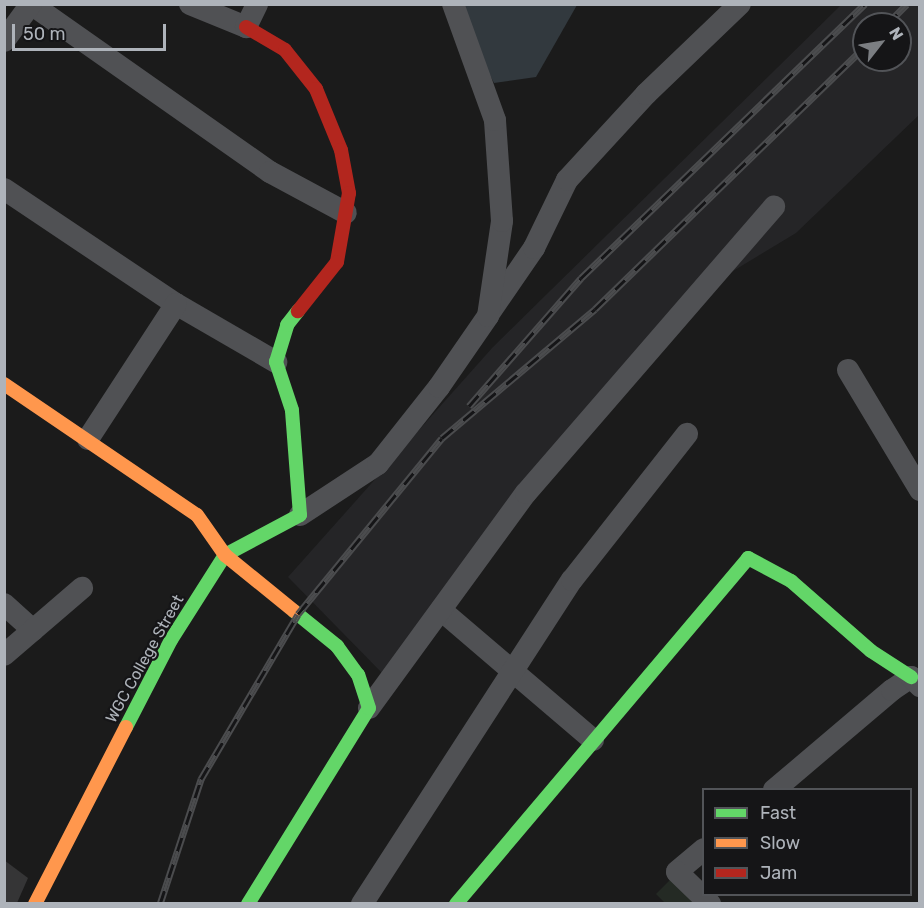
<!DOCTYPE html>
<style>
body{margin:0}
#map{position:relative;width:924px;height:908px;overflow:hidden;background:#1b1b1b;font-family:Rubik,sans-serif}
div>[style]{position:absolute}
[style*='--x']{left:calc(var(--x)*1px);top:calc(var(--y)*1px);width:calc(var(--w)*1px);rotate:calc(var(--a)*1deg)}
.built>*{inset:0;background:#252527}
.green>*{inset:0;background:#242a24}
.water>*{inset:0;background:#32393e}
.building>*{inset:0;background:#353536}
.street>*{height:22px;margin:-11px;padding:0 11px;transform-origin:11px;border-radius:11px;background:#505154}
.fast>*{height:14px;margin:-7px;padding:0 7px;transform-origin:7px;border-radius:7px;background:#63d668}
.slow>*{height:14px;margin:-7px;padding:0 7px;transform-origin:7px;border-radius:7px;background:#ff974d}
.jam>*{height:14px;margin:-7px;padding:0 7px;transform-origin:7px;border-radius:7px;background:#b3261e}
.rail>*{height:7px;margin-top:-3.5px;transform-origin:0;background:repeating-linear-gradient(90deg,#151517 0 14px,#4b4c4e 0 28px);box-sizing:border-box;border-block:2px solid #4b4c4e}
span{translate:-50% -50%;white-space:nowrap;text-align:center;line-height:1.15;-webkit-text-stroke:4.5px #151517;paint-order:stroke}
.street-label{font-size:16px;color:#aeb3ba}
.frame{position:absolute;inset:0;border:6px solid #aeb3ba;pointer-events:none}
.legend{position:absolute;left:702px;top:788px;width:210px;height:108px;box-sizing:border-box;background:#151517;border:2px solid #525458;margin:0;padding:8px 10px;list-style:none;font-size:18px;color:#aeb3ba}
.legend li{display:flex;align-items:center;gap:12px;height:30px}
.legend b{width:30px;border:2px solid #525458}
.north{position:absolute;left:852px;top:12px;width:60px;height:60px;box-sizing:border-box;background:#151517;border:2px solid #525458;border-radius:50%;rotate:59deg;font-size:16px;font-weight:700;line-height:24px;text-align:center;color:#aeb3ba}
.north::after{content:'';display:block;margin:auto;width:21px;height:27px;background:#7b7e82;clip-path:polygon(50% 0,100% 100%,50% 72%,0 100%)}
.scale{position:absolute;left:12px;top:24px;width:154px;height:27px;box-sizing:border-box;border:3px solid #aeb3ba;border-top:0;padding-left:8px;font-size:18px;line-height:21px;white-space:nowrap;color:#aeb3ba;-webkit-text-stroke:4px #151517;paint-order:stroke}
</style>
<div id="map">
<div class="built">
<div style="clip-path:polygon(evenodd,841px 5px,919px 5px,919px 115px,796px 233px,695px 294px,383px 674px,288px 577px,493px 347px,841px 5px,864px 24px,900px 24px,900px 60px,864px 60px,864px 24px)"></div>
</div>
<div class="green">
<div style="clip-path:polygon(676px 874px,706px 903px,665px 903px,656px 894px)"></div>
</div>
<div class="water">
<div style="clip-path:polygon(454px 5px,577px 5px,536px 77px,494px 83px)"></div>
</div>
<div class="building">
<div style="clip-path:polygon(4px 860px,28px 878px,17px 903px,4px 903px)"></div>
</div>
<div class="street">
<div style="--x:31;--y:4;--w:292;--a:35.1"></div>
<div style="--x:270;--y:172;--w:86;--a:28.3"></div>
<div style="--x:190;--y:4;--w:61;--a:22.3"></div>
<div style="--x:246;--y:27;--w:25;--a:-64"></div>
<div style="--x:4;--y:41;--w:46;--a:-53.9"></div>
<div style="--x:4;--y:189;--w:207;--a:33.8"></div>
<div style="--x:176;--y:304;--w:116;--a:30.1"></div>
<div style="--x:490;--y:312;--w:78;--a:-55.5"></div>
<div style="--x:534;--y:248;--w:76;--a:-64.1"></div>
<div style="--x:567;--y:180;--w:117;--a:-47.4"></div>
<div style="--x:646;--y:94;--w:130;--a:-43.8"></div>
<div style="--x:848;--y:370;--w:140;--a:59"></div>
<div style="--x:88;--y:439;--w:161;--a:-56.9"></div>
<div style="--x:300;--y:515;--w:93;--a:-33.2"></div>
<div style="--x:378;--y:464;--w:98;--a:-51.6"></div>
<div style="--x:439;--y:387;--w:86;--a:-55.4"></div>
<div style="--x:488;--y:316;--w:96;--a:-81.6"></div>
<div style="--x:502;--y:221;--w:101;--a:-94"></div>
<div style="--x:495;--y:120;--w:123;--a:-109.9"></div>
<div style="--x:4;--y:604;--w:39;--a:42"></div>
<div style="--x:441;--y:610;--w:200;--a:40.5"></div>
<div style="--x:4;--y:655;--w:103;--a:-40.7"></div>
<div style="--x:369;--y:708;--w:266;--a:-53.9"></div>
<div style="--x:526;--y:493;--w:379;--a:-49.1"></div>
<div style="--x:774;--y:790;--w:155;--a:-40.3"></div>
<div style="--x:892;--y:690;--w:23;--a:-34"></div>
<div style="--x:911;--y:677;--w:13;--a:45"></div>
<div style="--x:704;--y:849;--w:35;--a:140"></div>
<div style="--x:677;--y:872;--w:46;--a:44.1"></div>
<div style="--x:362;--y:904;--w:386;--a:-57.1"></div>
<div style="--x:572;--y:580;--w:186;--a:-51.8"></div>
</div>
<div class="fast">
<div style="--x:126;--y:727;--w:98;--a:-62.7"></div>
<div style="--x:171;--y:640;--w:101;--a:-57.6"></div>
<div style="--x:225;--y:555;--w:85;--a:-28.1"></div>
<div style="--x:300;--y:515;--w:105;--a:-94.4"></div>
<div style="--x:292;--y:410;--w:51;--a:-108.4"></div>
<div style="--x:276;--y:362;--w:39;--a:-73"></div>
<div style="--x:287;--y:325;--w:18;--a:-52"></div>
<div style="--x:248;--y:904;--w:230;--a:-58.3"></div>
<div style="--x:369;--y:708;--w:35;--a:-108"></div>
<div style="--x:358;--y:675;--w:36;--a:-126"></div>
<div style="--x:337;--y:646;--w:55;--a:-140.9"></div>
<div style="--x:456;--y:904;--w:453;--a:-49.8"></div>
<div style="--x:748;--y:558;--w:49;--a:28.1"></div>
<div style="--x:791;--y:581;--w:106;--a:41.2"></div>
<div style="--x:871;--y:651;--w:48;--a:33"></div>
</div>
<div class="slow">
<div style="--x:4;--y:384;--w:233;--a:34.2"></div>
<div style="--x:197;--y:515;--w:49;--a:55"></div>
<div style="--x:225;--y:555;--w:89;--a:39.1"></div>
<div style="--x:35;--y:904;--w:199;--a:-62.8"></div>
</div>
<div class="jam">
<div style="--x:246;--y:27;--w:45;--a:30.5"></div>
<div style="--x:285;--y:50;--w:50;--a:51.5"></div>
<div style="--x:316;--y:89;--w:66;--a:67.7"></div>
<div style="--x:341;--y:150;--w:44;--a:79.5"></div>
<div style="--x:349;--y:193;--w:70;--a:99.9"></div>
<div style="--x:337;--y:262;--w:63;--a:128.5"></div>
</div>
<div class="rail">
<div style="--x:887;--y:24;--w:28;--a:-45"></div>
<div style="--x:469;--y:406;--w:170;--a:-48.8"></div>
<div style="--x:581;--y:278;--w:395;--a:-44"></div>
<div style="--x:160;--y:904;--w:132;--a:-71.8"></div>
<div style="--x:201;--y:779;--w:191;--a:-59.5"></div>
<div style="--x:298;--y:614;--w:227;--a:-50.7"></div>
<div style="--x:442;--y:438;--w:200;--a:-40.1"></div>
<div style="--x:595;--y:309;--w:376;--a:-44.2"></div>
</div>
<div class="street-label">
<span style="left:145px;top:659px;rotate:-61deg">WGC College Street</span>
</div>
<div class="frame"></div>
<ul class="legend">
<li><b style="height:8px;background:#63d668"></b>Fast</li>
<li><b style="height:8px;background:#ff974d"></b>Slow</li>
<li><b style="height:8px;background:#b3261e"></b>Jam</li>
</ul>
<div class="north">N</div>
<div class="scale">50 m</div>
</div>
